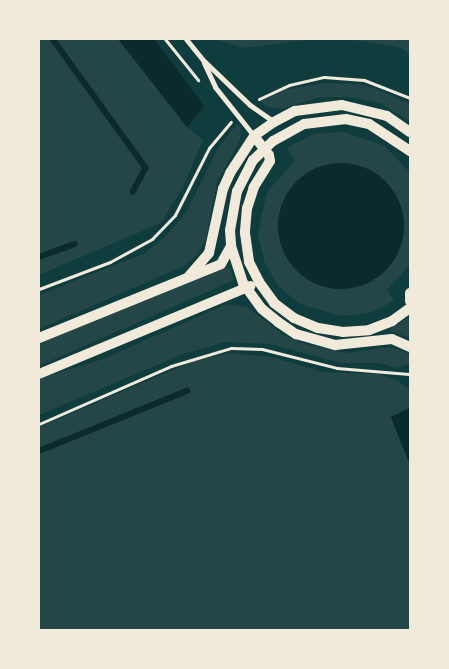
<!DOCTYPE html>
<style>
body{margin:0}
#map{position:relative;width:449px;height:669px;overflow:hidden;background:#0f3d3e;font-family:"Fira Sans Condensed",sans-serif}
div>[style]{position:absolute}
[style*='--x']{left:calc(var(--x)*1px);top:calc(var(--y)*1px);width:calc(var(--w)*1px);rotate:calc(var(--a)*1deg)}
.green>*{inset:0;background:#244646}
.water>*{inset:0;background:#0a2a2b}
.round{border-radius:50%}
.stream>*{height:5.5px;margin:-2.75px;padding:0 2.75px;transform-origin:2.75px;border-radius:2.75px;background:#0a2a2b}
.path>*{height:3px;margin:-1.5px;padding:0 1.5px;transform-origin:1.5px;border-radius:1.5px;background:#f1e9da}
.minor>*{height:5px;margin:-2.5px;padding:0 2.5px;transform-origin:2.5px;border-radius:2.5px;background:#f1e9da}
.secondary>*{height:10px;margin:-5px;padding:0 5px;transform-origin:5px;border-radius:5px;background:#f1e9da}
span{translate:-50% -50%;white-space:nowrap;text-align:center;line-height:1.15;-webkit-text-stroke:4px #f1e9da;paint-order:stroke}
.frame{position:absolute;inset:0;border:40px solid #f1e9da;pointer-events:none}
</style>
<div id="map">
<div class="green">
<div style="clip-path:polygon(39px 39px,118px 39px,187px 127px,203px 140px,182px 189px,161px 223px,39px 275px)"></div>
<div style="clip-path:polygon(213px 39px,313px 39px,244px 48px)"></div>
<div style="clip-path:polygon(347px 39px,410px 39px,410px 54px,399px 47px)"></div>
<div style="clip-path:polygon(324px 83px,359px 84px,377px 89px,410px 104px,410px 122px,382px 104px,350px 97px,320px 97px,282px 109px,267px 107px,261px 101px,285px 90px)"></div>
<div style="clip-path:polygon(237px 124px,241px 127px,240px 140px,217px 182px,206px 238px,198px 254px,184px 266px,39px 329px,39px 295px,145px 253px,166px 236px,187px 211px,218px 148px)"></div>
<div style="clip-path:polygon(evenodd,343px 132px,385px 146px,410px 173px,410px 265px,387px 290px,394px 301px,369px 313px,341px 316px,300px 304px,278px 286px,264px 261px,258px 233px,267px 192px,295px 160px,287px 148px,313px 134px,343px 132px,404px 230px,396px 257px,388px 268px,340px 289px,314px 283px,303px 276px,286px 256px,404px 230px)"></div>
<div style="clip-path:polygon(229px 267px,234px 280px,39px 366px,39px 343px)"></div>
<div style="clip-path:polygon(227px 304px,247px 307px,285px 336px,301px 343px,346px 353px,389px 347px,406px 352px,410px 356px,410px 364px,396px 368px,379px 363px,341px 363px,270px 344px,225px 342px,183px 354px,39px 415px,39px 379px,103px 359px)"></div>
<div style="clip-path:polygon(410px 316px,410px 338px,390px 331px,390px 329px)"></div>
<div style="clip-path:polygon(229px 353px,272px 357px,323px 372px,378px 374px,397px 380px,410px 390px,410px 408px,391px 417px,410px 465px,410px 630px,39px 630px,39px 427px,194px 361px)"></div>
</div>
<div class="water">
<div style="clip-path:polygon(118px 39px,154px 39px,204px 106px,187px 127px)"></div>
<div class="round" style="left:278px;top:163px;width:126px;height:126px"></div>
<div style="clip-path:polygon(410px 408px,410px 465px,391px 417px)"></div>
</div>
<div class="stream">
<div style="--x:53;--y:39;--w:159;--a:54.2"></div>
<div style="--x:146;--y:168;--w:27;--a:118"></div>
<div style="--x:39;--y:257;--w:38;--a:-20"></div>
<div style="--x:39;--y:451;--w:160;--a:-22.1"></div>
</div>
<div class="path">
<div style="--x:165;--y:39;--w:53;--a:51.2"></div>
<div style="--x:259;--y:99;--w:33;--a:-25"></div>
<div style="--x:289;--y:85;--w:36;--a:-13"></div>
<div style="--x:324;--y:77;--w:40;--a:4.3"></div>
<div style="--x:364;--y:80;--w:49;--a:21.4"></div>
<div style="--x:39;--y:289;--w:76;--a:-20.8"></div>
<div style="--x:110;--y:262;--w:48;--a:-28.7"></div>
<div style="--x:152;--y:239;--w:33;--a:-46"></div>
<div style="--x:175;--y:215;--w:75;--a:-63.1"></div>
<div style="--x:209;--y:148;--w:34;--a:-50"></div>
<div style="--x:39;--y:424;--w:144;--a:-23.7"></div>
<div style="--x:171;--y:366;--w:63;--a:-16.7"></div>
<div style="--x:231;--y:348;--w:31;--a:2"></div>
<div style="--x:262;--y:349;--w:77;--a:14.2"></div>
<div style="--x:337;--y:368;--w:72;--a:4.8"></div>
</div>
<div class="minor">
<div style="--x:186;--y:39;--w:27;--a:51"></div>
<div style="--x:203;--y:60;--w:65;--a:43.8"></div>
<div style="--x:250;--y:105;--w:29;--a:35"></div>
<div style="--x:204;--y:63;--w:26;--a:65"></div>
<div style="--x:215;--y:87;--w:63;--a:51.5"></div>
</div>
<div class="secondary">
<div style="--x:254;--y:136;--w:24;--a:52"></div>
<div style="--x:269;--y:155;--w:6;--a:81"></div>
<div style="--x:270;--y:161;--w:31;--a:122"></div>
<div style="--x:254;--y:187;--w:22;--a:108"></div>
<div style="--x:247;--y:208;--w:25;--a:95"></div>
<div style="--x:245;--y:233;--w:29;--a:82"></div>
<div style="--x:249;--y:262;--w:22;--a:63"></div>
<div style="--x:259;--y:282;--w:26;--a:54"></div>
<div style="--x:274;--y:303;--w:25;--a:37"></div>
<div style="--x:294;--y:318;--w:26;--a:23"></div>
<div style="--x:318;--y:328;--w:25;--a:9"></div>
<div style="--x:343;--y:332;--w:26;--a:-4"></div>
<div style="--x:369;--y:330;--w:25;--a:-21"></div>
<div style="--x:392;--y:321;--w:22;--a:-36"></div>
<div style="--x:410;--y:151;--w:49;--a:-146.6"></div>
<div style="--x:369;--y:124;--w:24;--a:-168"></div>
<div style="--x:346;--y:119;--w:42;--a:173.2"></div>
<div style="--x:304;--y:124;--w:35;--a:151"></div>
<div style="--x:273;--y:141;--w:28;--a:136"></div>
<div style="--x:253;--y:160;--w:35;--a:117"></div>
<div style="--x:237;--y:191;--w:40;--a:100"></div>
<div style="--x:230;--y:230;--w:16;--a:86"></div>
<div style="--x:231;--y:246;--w:39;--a:72"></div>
<div style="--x:243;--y:283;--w:32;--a:54"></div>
<div style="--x:262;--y:309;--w:21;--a:39"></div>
<div style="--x:278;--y:322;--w:22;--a:34"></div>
<div style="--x:296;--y:334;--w:41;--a:15.8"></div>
<div style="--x:335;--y:345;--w:57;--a:-6"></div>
<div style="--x:392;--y:339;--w:20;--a:24"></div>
<div style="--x:189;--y:276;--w:30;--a:-49"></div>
<div style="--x:209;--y:253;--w:66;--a:-77.7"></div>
<div style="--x:223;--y:189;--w:17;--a:-66"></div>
<div style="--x:230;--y:173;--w:44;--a:-57"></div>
<div style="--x:254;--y:136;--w:24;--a:-35"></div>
<div style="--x:274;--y:122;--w:24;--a:-28"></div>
<div style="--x:295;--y:111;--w:47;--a:-7.3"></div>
<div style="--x:342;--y:105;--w:46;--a:13.7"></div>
<div style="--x:387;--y:116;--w:28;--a:35"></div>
<div style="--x:410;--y:293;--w:8;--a:90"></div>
<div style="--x:39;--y:338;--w:196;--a:-22.1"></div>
<div style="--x:221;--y:264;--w:21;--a:-61"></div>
<div style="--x:39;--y:374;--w:229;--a:-22.6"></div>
</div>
<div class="frame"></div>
</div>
